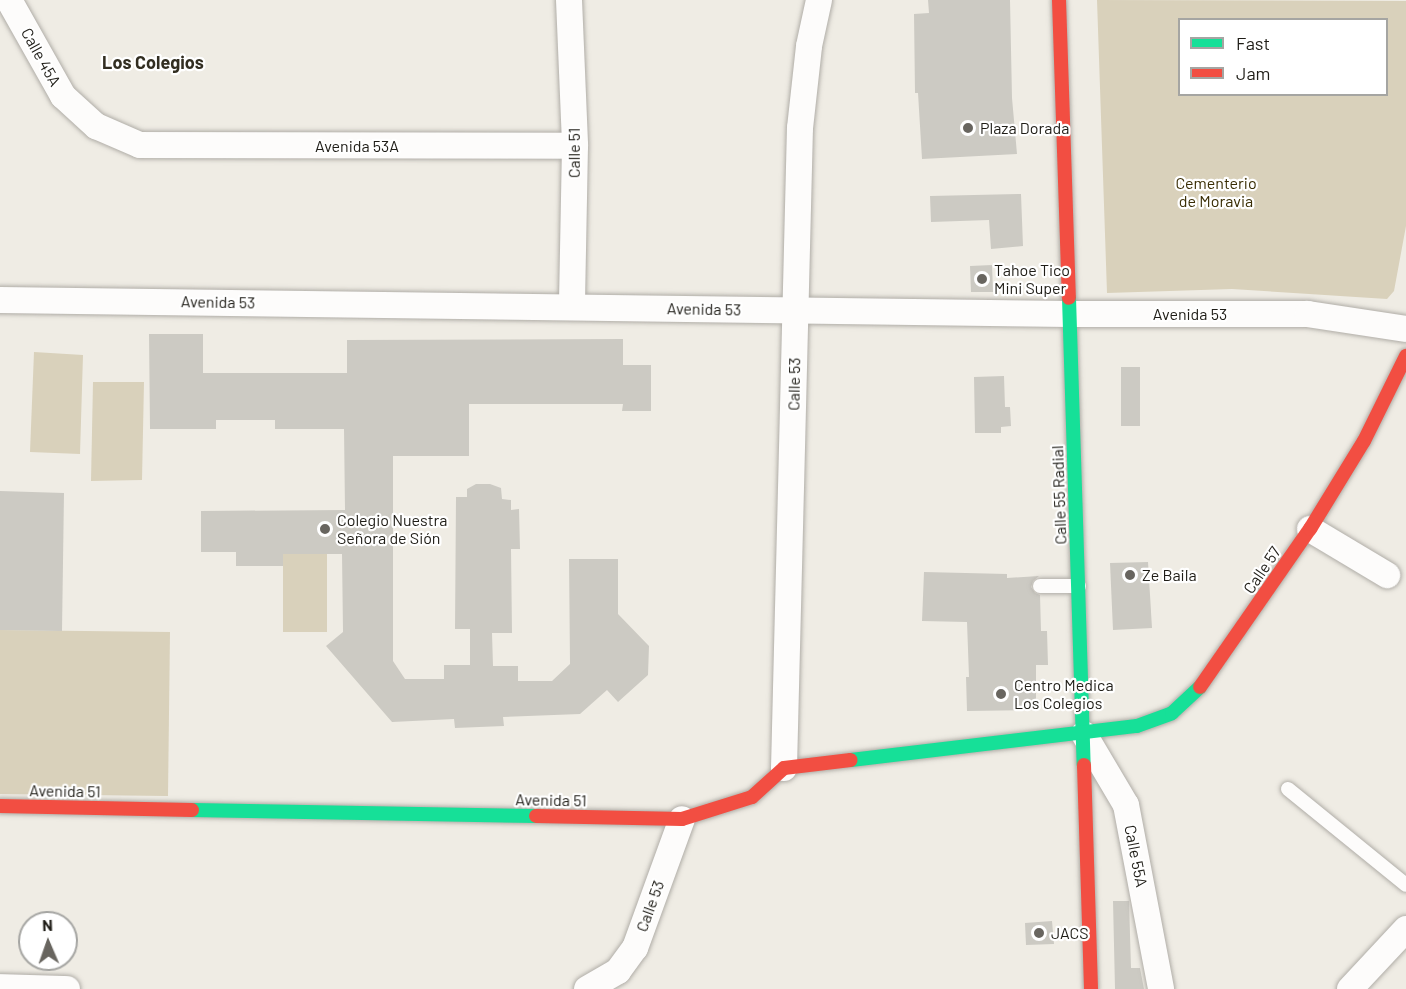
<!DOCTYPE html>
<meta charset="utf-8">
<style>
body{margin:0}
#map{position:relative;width:1406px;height:989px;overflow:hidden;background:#efece4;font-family:Barlow,sans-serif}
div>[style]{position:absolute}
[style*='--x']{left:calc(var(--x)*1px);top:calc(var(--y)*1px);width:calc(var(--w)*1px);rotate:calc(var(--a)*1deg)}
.green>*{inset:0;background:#d9d1bb}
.building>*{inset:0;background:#cccac3}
.roads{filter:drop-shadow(0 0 2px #b0ada7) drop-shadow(0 0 2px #b0ada7)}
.lane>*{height:14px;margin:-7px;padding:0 7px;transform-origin:7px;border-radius:7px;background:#fdfcfb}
.street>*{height:26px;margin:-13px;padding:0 13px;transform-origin:13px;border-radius:13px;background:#fdfcfb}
.fast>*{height:14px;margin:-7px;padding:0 7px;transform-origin:7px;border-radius:7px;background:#16e098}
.jam>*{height:14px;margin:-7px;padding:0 7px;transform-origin:7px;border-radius:7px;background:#f24e42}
.dots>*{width:16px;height:16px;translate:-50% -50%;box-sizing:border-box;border:3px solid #fff;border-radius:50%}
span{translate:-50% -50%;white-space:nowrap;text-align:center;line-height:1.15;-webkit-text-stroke:4.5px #fff;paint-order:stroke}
.street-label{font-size:16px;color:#1f1d17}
.poi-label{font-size:16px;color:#1f1d17}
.left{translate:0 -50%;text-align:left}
.park-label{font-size:16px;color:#392d04}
.neighbourhood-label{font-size:18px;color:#322e21;font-weight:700}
.legend{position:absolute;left:1178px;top:18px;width:210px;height:78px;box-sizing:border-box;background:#fff;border:2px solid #a5a5a2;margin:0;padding:8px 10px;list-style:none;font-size:18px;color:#1f1d17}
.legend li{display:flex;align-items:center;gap:12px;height:30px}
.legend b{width:30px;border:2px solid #a5a5a2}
.north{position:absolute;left:18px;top:911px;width:60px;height:60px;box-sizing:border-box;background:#fff;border:2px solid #a5a5a2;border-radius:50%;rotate:358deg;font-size:16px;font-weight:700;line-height:24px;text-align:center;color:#1f1d17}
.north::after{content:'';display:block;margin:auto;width:21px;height:27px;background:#68655f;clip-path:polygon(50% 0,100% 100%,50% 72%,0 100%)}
</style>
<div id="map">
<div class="green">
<div style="clip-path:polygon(evenodd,1097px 0,1406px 1px,1406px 226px,1394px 291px,1387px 299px,1232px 289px,1107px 293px,1097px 0,1180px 20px,1386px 20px,1386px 94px,1180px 94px,1180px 20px)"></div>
<div style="clip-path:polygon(34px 352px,83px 355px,80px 454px,30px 452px)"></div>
<div style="clip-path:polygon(93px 382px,144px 382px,142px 480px,91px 481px)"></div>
<div style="clip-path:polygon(283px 554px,327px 554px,327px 632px,283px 632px)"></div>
<div style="clip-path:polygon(0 630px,170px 632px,168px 796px,0 794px)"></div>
</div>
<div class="building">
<div style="clip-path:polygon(928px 0,1010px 0,1012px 98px,1017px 154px,922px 159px,918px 93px,915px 93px,914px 14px,929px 13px)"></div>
<div style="clip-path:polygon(1021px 194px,1023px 246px,991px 249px,989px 220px,931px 222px,930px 196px)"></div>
<div style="clip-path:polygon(992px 265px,993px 292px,971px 292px,970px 266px)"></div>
<div style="clip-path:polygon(149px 334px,203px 334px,203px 373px,347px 373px,347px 340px,623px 339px,623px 365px,651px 365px,651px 411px,622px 411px,623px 404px,469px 404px,469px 456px,393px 456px,393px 661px,405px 679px,444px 679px,444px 665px,470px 665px,470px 629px,455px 629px,456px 497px,467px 497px,467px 489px,476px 484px,490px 484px,501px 488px,502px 499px,511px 500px,511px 510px,519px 509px,520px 549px,511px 549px,512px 633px,492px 633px,493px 666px,518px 666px,518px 681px,552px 681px,570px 664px,569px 559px,618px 559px,618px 614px,649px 646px,648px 675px,618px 702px,607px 690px,580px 714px,503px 717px,504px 726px,455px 728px,454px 719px,392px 722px,326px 646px,343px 632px,342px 554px,283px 554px,283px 566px,236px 566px,236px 552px,201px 552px,201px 511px,345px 510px,344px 429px,275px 429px,275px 420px,216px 420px,216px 429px,150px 429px)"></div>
<div style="clip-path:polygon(1121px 367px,1140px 367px,1140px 426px,1121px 426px)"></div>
<div style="clip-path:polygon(1004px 376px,1005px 407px,1010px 407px,1011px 426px,1001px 427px,1001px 433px,975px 433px,974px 377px)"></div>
<div style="clip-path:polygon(0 491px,64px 493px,62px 631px,0 630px)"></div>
<div style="clip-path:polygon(1148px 562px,1152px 628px,1113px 630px,1110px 563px)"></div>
<div style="clip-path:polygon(924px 572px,1007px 574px,1007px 578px,1039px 576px,1033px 581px,1031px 587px,1035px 593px,1040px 595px,1041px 631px,1047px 631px,1048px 665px,1036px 665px,1036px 710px,967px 711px,966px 677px,969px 677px,967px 622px,922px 621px)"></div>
<div style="clip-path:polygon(1113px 901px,1129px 901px,1131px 968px,1140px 968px,1144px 989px,1115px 989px)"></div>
<div style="clip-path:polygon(1052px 921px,1054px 944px,1026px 945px,1025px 923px)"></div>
</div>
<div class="roads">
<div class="lane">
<div style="--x:1040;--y:586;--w:39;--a:0"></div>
<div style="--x:1288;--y:789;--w:152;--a:39.1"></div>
</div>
<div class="street">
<div style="--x:9;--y:0;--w:110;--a:60.6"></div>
<div style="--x:63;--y:96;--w:45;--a:42.3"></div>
<div style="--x:96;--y:126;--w:48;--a:23.4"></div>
<div style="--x:140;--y:145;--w:435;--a:0.1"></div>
<div style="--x:569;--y:0;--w:146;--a:87.6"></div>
<div style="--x:575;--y:146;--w:160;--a:91.1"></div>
<div style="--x:0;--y:300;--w:1070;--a:0.75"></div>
<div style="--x:1070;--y:314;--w:238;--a:0"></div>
<div style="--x:1308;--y:314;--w:99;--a:8.7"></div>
<div style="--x:1310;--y:529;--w:90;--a:30.9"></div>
<div style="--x:1084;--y:734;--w:82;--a:59.4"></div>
<div style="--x:1126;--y:805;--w:187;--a:79.2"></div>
<div style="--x:784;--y:768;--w:640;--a:-88.57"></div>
<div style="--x:800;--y:128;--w:82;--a:-83.7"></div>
<div style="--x:809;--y:46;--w:47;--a:-77.7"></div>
<div style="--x:0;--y:987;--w:67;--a:1.7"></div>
<div style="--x:587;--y:989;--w:36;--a:-30"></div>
<div style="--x:618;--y:971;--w:29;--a:-54"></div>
<div style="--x:635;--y:948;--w:137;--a:-70"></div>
<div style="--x:1350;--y:989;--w:82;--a:-47"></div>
</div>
<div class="fast">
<div style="--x:1069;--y:298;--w:467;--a:88.2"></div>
<div style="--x:851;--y:760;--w:288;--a:-6.8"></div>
<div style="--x:1137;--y:726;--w:37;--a:-20"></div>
<div style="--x:1172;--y:713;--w:38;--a:-43"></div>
<div style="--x:192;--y:810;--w:344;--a:1"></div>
</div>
<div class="jam">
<div style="--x:1059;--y:0;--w:298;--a:88.1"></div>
<div style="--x:1200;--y:687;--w:193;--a:-55.2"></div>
<div style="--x:1310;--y:529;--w:103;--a:-58.5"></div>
<div style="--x:1364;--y:441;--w:95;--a:-63.7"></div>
<div style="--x:1084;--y:765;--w:224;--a:88.2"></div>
<div style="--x:0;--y:806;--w:192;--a:1.2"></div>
<div style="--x:536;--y:816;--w:146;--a:1.2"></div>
<div style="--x:682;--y:819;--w:73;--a:-17.4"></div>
<div style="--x:752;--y:797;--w:43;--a:-42.2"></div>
<div style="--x:784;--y:768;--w:67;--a:-6.8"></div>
</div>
</div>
<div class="dots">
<div style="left:968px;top:128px;background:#68655f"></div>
<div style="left:982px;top:279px;background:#68655f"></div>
<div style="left:325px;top:529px;background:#68655f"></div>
<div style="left:1130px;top:575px;background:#68655f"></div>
<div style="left:1001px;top:694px;background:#68655f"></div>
<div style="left:1039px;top:933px;background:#68655f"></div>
</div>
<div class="street-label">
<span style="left:41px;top:57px;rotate:61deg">Calle 45A</span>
<span style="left:357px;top:146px">Avenida 53A</span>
<span style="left:574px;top:153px;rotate:-90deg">Calle 51</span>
<span style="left:218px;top:302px;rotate:1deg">Avenida 53</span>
<span style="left:704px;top:309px;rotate:1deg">Avenida 53</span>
<span style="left:1190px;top:314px">Avenida 53</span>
<span style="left:794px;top:384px;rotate:-89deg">Calle 53</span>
<span style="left:1059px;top:495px;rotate:-92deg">Calle 55 Radial</span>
<span style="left:1262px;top:570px;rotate:-56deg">Calle 57</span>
<span style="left:65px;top:791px;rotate:1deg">Avenida 51</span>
<span style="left:551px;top:800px;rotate:1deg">Avenida 51</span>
<span style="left:1136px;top:856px;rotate:79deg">Calle 55A</span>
<span style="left:650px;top:906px;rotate:-70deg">Calle 53</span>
</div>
<div class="poi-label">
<span class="left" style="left:980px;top:128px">Plaza Dorada</span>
<span class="left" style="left:994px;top:279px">Tahoe Tico<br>Mini Super</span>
<span class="left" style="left:337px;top:529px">Colegio Nuestra<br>Señora de Sión</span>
<span class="left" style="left:1142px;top:575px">Ze Baila</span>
<span class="left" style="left:1014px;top:694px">Centro Medica<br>Los Colegios</span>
<span class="left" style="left:1051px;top:933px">JACS</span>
</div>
<div class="park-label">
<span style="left:1216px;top:192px">Cementerio<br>de Moravia</span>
</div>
<div class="neighbourhood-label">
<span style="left:153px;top:62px">Los Colegios</span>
</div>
<ul class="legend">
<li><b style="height:8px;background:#16e098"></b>Fast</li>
<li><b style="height:8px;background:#f24e42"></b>Jam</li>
</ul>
<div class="north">N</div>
</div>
